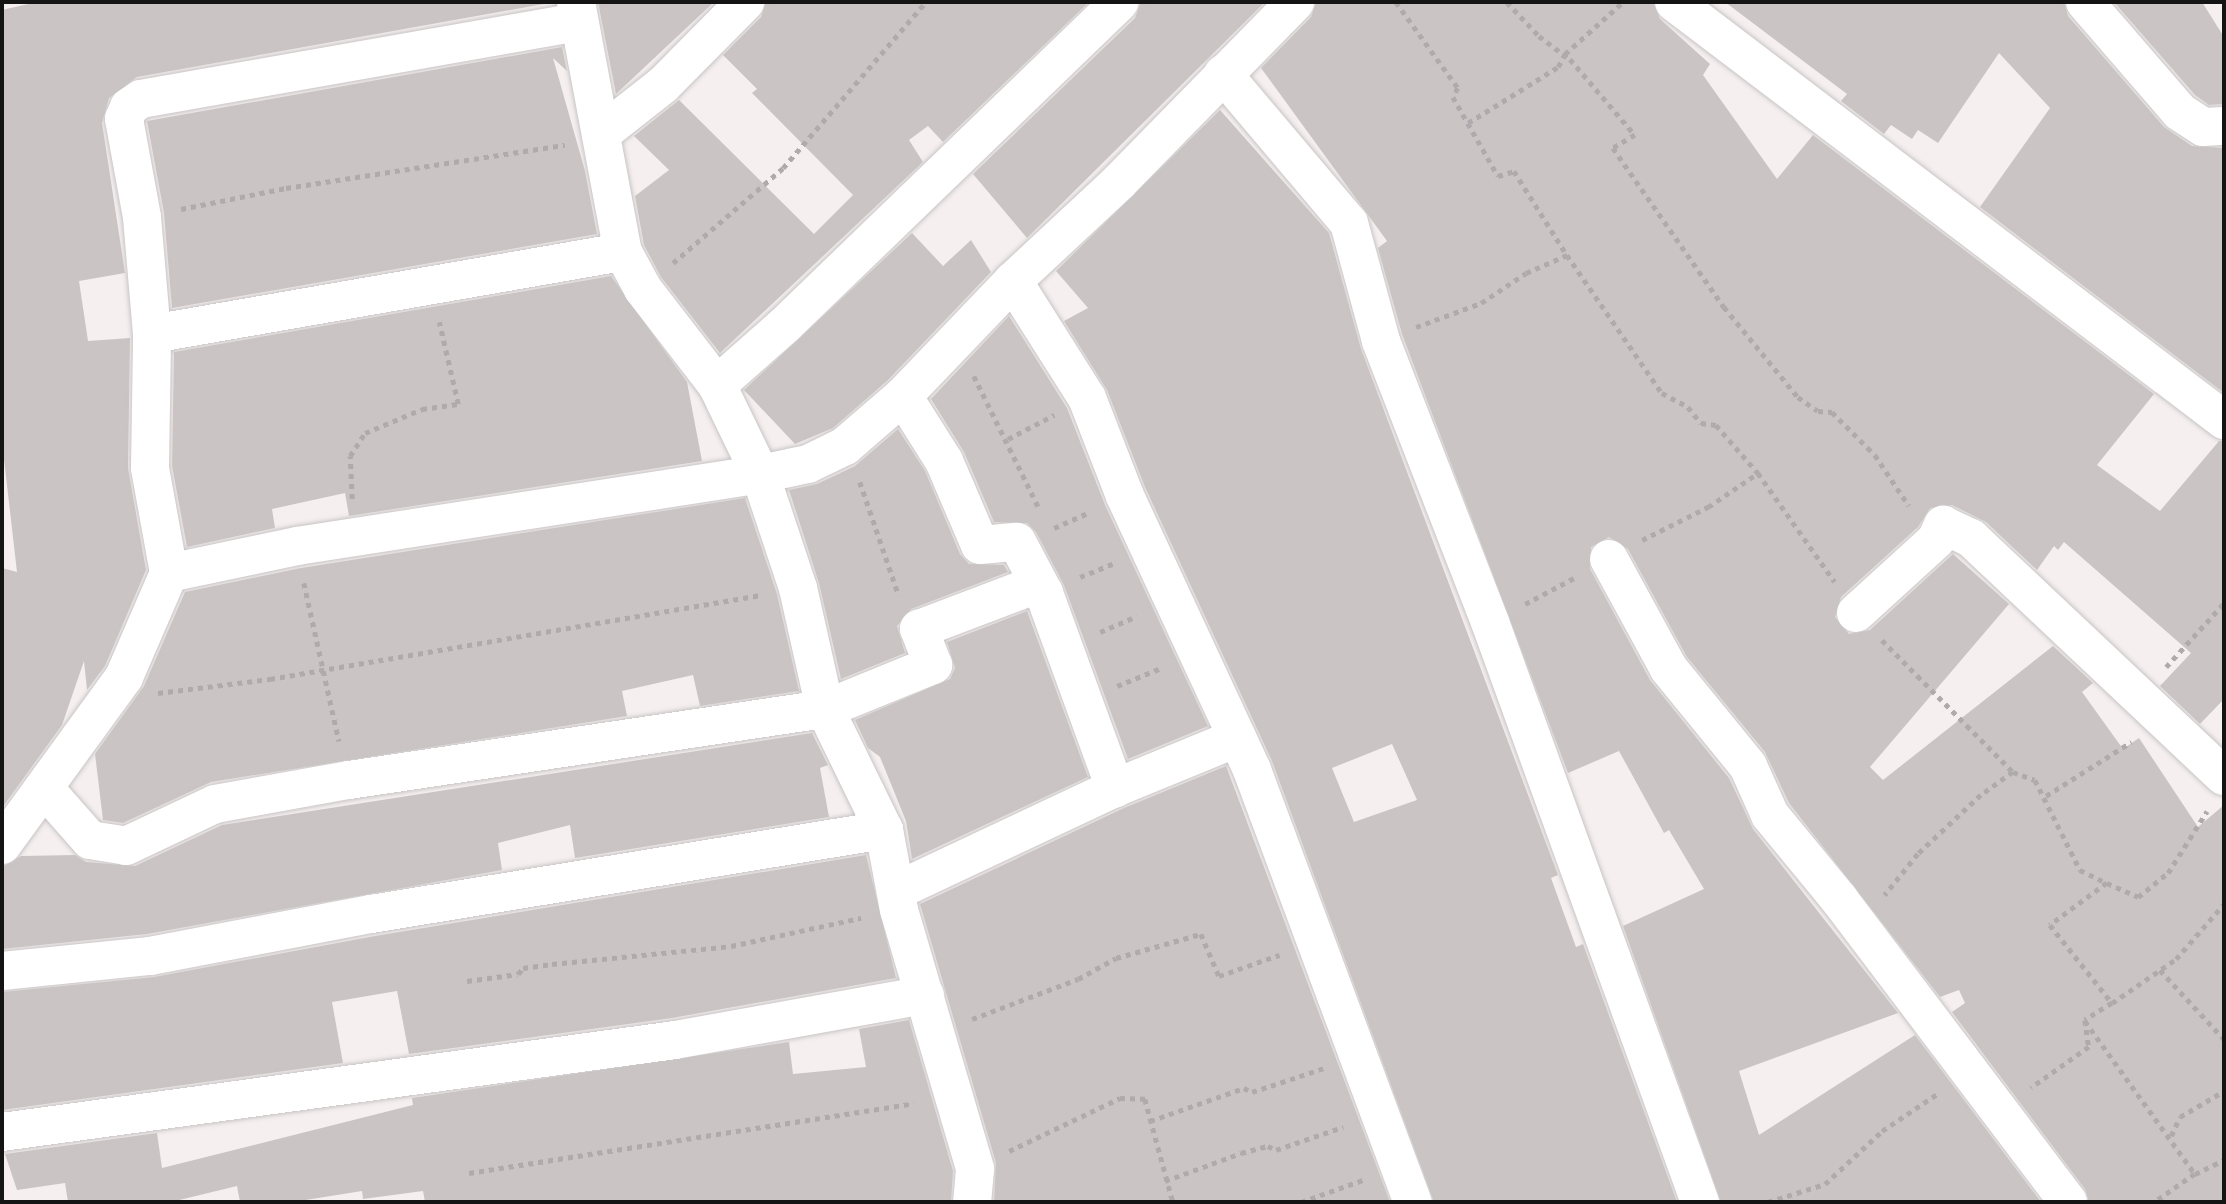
<!DOCTYPE html>
<style>
body{margin:0}
#map{position:relative;width:2226px;height:1204px;overflow:hidden;background:#f5eff0;font-family:Overpass,sans-serif}
div>[style]{position:absolute}
[style*='--x']{left:calc(var(--x)*1px);top:calc(var(--y)*1px);width:calc(var(--w)*1px);rotate:calc(var(--a)*1deg)}
.building>*{inset:0;background:#cac5c4}
.path>*{height:4.5px;margin-top:-2.25px;transform-origin:0;background:repeating-linear-gradient(90deg,#afaaab 0 5px,transparent 0 10px)}
.roads{filter:drop-shadow(0 0 2px #c9c4c5) drop-shadow(0 0 2px #c9c4c5)}
.minor>*{height:38px;margin:-19px;padding:0 19px;transform-origin:19px;border-radius:19px;background:#fff}
span{translate:-50% -50%;white-space:nowrap;text-align:center;line-height:1.15;-webkit-text-stroke:5px #fffefe;paint-order:stroke}
.frame{position:absolute;inset:0;border:4px solid #151414;pointer-events:none}
</style>
<div id="map">
<div class="building">
<div style="clip-path:polygon(37px 2px,555px 2px,137px 77px,109px 98px,102px 123px,125px 273px,79px 281px,88px 341px,130px 338px,128px 468px,146px 570px,105px 666px,87px 690px,84px 661px,62px 725px,2px 808px,2px 568px,17px 572px,2px 442px,2px 10px)"></div>
<div style="clip-path:polygon(598px 2px,714px 2px,616px 94px)"></div>
<div style="clip-path:polygon(766px 2px,1089px 2px,943px 142px,928px 126px,909px 140px,923px 162px,720px 353px,661px 277px,644px 245px,635px 196px,669px 170px,634px 136px,679px 100px,814px 234px,853px 195px,752px 93px,757px 89px,723px 55px,761px 17px)"></div>
<div style="clip-path:polygon(1141px 2px,1265px 2px,1027px 238px,973px 174px,1135px 18px)"></div>
<div style="clip-path:polygon(1316px 2px,1653px 2px,1660px 19px,1710px 64px,1703px 75px,1777px 179px,1813px 135px,2154px 394px,2097px 465px,2160px 511px,2219px 441px,2224px 441px,2224px 699px,2200px 724px,2160px 686px,2191px 653px,2064px 542px,2058px 550px,2054px 546px,2037px 570px,1986px 522px,1952px 505px,1930px 508px,1918px 527px,1841px 597px,1835px 617px,1849px 634px,1870px 630px,1953px 554px,2009px 604px,1870px 767px,1883px 780px,2053px 646px,2093px 683px,2082px 692px,2123px 749px,2139px 738px,2198px 827px,2224px 805px,2224px 1202px,2089px 1202px,2085px 1189px,1952px 1012px,1965px 1003px,1959px 990px,1940px 997px,1789px 803px,1765px 752px,1687px 657px,1628px 549px,1609px 537px,1591px 547px,1590px 569px,1650px 680px,1729px 778px,1753px 829px,1898px 1013px,1739px 1071px,1759px 1135px,1915px 1035px,2041px 1202px,1721px 1202px,1623px 926px,1704px 889px,1669px 830px,1664px 833px,1619px 751px,1568px 773px,1402px 334px,1378px 248px,1387px 241px,1261px 68px,1311px 17px)"></div>
<div style="clip-path:polygon(1725px 2px,2064px 2px,2068px 16px,2164px 127px,2192px 146px,2224px 148px,2224px 393px,1980px 207px,2050px 108px,1999px 53px,1938px 143px,1918px 130px,1912px 139px,1891px 125px,1884px 134px,1841px 101px,1847px 94px)"></div>
<div style="clip-path:polygon(2114px 2px,2202px 2px,2224px 37px,2224px 104px,2209px 105px,2195px 95px)"></div>
<div style="clip-path:polygon(562px 47px,567px 71px,553px 58px,585px 171px,597px 234px,172px 308px,164px 213px,147px 121px)"></div>
<div style="clip-path:polygon(evenodd,1220px 110px,1329px 233px,1361px 349px,1558px 875px,1551px 878px,1576px 947px,1583px 944px,1677px 1202px,1434px 1202px,1272px 761px,1145px 487px,1107px 390px,1064px 321px,1088px 308px,1056px 271px,1220px 110px,1392px 744px,1417px 800px,1354px 822px,1332px 768px,1392px 744px)"></div>
<div style="clip-path:polygon(912px 233px,943px 266px,971px 240px,991px 272px,888px 380px,833px 428px,795px 444px,744px 390px)"></div>
<div style="clip-path:polygon(611px 276px,687px 382px,702px 461px,349px 516px,345px 493px,272px 509px,275px 528px,187px 547px,172px 466px,174px 352px)"></div>
<div style="clip-path:polygon(1009px 316px,1067px 408px,1105px 505px,1208px 726px,1128px 759px,1064px 585px,1036px 532px,1027px 523px,994px 522px,964px 452px,931px 399px)"></div>
<div style="clip-path:polygon(898px 429px,925px 471px,960px 554px,969px 564px,1004px 565px,1008px 572px,911px 609px,897px 626px,905px 653px,841px 679px,819px 583px,789px 490px,817px 484px,855px 466px)"></div>
<div style="clip-path:polygon(745px 498px,777px 594px,799px 691px,700px 706px,693px 675px,622px 691px,627px 716px,211px 782px,123px 823px,103px 820px,95px 754px,144px 686px,185px 592px,301px 568px)"></div>
<div style="clip-path:polygon(1027px 611px,1088px 777px,912px 859px,906px 821px,880px 757px,868px 748px,855px 720px,950px 679px,955px 668px,947px 642px)"></div>
<div style="clip-path:polygon(812px 733px,828px 765px,820px 768px,829px 817px,575px 858px,570px 825px,498px 843px,502px 870px,147px 934px,2px 949px,2px 867px,21px 856px,75px 855px,86px 862px,135px 866px,222px 825px)"></div>
<div style="clip-path:polygon(1226px 766px,1390px 1202px,994px 1202px,996px 1163px,920px 904px,1124px 808px)"></div>
<div style="clip-path:polygon(866px 855px,896px 978px,672px 1018px,409px 1054px,397px 991px,332px 1002px,343px 1063px,2px 1110px,2px 992px,154px 977px,375px 936px)"></div>
<div style="clip-path:polygon(909px 1020px,953px 1171px,951px 1202px,425px 1202px,423px 1191px,363px 1199px,362px 1191px,293px 1202px,240px 1202px,237px 1186px,171px 1202px,68px 1202px,65px 1183px,17px 1190px,5px 1154px,157px 1133px,162px 1168px,413px 1105px,412px 1098px,789px 1042px,793px 1074px,866px 1067px,859px 1029px)"></div>
</div>
<div class="path">
<div style="--x:1396;--y:2;--w:106;--a:54.2"></div>
<div style="--x:1458;--y:88;--w:10;--a:119"></div>
<div style="--x:1453;--y:97;--w:91;--a:60.3"></div>
<div style="--x:1498;--y:176;--w:17;--a:-17"></div>
<div style="--x:1514;--y:171;--w:99;--a:57.8"></div>
<div style="--x:1507;--y:2;--w:47;--a:46.7"></div>
<div style="--x:1539;--y:36;--w:39;--a:37"></div>
<div style="--x:1570;--y:59;--w:100;--a:49.5"></div>
<div style="--x:1635;--y:135;--w:26;--a:149"></div>
<div style="--x:1613;--y:148;--w:194;--a:55.1"></div>
<div style="--x:1724;--y:307;--w:117;--a:50.6"></div>
<div style="--x:1798;--y:397;--w:24;--a:35"></div>
<div style="--x:1818;--y:411;--w:14;--a:4"></div>
<div style="--x:1832;--y:412;--w:61;--a:45"></div>
<div style="--x:1875;--y:455;--w:61;--a:56.3"></div>
<div style="--x:1468;--y:123;--w:106;--a:-31.9"></div>
<div style="--x:1558;--y:67;--w:15;--a:-62"></div>
<div style="--x:1565;--y:54;--w:78;--a:-41.9"></div>
<div style="--x:181;--y:209;--w:107;--a:-11.3"></div>
<div style="--x:286;--y:188;--w:282;--a:-8.8"></div>
<div style="--x:673;--y:263;--w:145;--a:-40.8"></div>
<div style="--x:783;--y:168;--w:219;--a:-49.3"></div>
<div style="--x:1416;--y:327;--w:69;--a:-20.3"></div>
<div style="--x:1481;--y:303;--w:54;--a:-33.7"></div>
<div style="--x:1526;--y:273;--w:45;--a:-23.7"></div>
<div style="--x:1567;--y:255;--w:168;--a:55.5"></div>
<div style="--x:1662;--y:393;--w:30;--a:28"></div>
<div style="--x:1688;--y:407;--w:21;--a:51"></div>
<div style="--x:1701;--y:423;--w:15;--a:8"></div>
<div style="--x:1716;--y:425;--w:64;--a:48.8"></div>
<div style="--x:974;--y:376;--w:149;--a:63.8"></div>
<div style="--x:1008;--y:439;--w:52;--a:-27.6"></div>
<div style="--x:860;--y:482;--w:120;--a:71.1"></div>
<div style="--x:352;--y:499;--w:43;--a:-92.7"></div>
<div style="--x:350;--y:456;--w:27;--a:-57"></div>
<div style="--x:365;--y:433;--w:62;--a:-22.8"></div>
<div style="--x:422;--y:409;--w:36;--a:-8"></div>
<div style="--x:458;--y:404;--w:84;--a:-103"></div>
<div style="--x:1054;--y:528;--w:39;--a:-24"></div>
<div style="--x:1642;--y:540;--w:74;--a:-26.6"></div>
<div style="--x:1708;--y:507;--w:60;--a:-34.2"></div>
<div style="--x:1758;--y:473;--w:133;--a:54.8"></div>
<div style="--x:1080;--y:577;--w:37;--a:-22"></div>
<div style="--x:304;--y:583;--w:162;--a:77.5"></div>
<div style="--x:1525;--y:604;--w:58;--a:-27.9"></div>
<div style="--x:1100;--y:632;--w:40;--a:-23.4"></div>
<div style="--x:1882;--y:640;--w:186;--a:45.2"></div>
<div style="--x:2013;--y:772;--w:39;--a:144"></div>
<div style="--x:1981;--y:795;--w:86;--a:136.9"></div>
<div style="--x:1918;--y:854;--w:53;--a:128.8"></div>
<div style="--x:2166;--y:667;--w:86;--a:-47.8"></div>
<div style="--x:1117;--y:686;--w:48;--a:-22.2"></div>
<div style="--x:158;--y:693;--w:113;--a:-7.1"></div>
<div style="--x:270;--y:679;--w:498;--a:-9.7"></div>
<div style="--x:2013;--y:772;--w:23;--a:20"></div>
<div style="--x:2035;--y:780;--w:101;--a:63.4"></div>
<div style="--x:2080;--y:870;--w:30;--a:26"></div>
<div style="--x:2107;--y:883;--w:71;--a:143.6"></div>
<div style="--x:2050;--y:925;--w:100;--a:51.5"></div>
<div style="--x:2112;--y:1003;--w:32;--a:148"></div>
<div style="--x:2085;--y:1020;--w:27;--a:82"></div>
<div style="--x:2089;--y:1047;--w:71;--a:144.7"></div>
<div style="--x:2046;--y:796;--w:101;--a:-32.4"></div>
<div style="--x:2107;--y:883;--w:34;--a:24"></div>
<div style="--x:2138;--y:897;--w:38;--a:-39"></div>
<div style="--x:2168;--y:873;--w:73;--a:-57.8"></div>
<div style="--x:2160;--y:970;--w:94;--a:47.2"></div>
<div style="--x:467;--y:981;--w:51;--a:-7.8"></div>
<div style="--x:518;--y:974;--w:8;--a:-50"></div>
<div style="--x:523;--y:968;--w:29;--a:-8"></div>
<div style="--x:552;--y:964;--w:180;--a:-5.7"></div>
<div style="--x:731;--y:946;--w:133;--a:-12.2"></div>
<div style="--x:2112;--y:1003;--w:78;--a:-34.5"></div>
<div style="--x:2176;--y:959;--w:73;--a:-48.9"></div>
<div style="--x:972;--y:1019;--w:113;--a:-20.7"></div>
<div style="--x:1078;--y:979;--w:43;--a:-28.9"></div>
<div style="--x:1116;--y:958;--w:88;--a:-15.8"></div>
<div style="--x:1201;--y:934;--w:46;--a:66.8"></div>
<div style="--x:1219;--y:976;--w:64;--a:-19.3"></div>
<div style="--x:2085;--y:1021;--w:188;--a:54.3"></div>
<div style="--x:2195;--y:1174;--w:49;--a:145"></div>
<div style="--x:1150;--y:1121;--w:100;--a:-19.3"></div>
<div style="--x:1244;--y:1088;--w:9;--a:27"></div>
<div style="--x:1252;--y:1092;--w:76;--a:-18.4"></div>
<div style="--x:2171;--y:1136;--w:21;--a:-65"></div>
<div style="--x:2180;--y:1117;--w:51;--a:-30.6"></div>
<div style="--x:1009;--y:1151;--w:123;--a:-25.5"></div>
<div style="--x:1120;--y:1098;--w:25;--a:2"></div>
<div style="--x:1145;--y:1099;--w:107;--a:74.8"></div>
<div style="--x:469;--y:1173;--w:450;--a:-8.9"></div>
<div style="--x:2195;--y:1174;--w:32;--a:-26"></div>
<div style="--x:1165;--y:1181;--w:81;--a:-20.2"></div>
<div style="--x:1241;--y:1153;--w:28;--a:-15"></div>
<div style="--x:1268;--y:1146;--w:9;--a:27"></div>
<div style="--x:1276;--y:1150;--w:71;--a:-18.9"></div>
<div style="--x:1301;--y:1202;--w:66;--a:-19.5"></div>
<div style="--x:1768;--y:1202;--w:60;--a:-17.5"></div>
<div style="--x:1825;--y:1184;--w:78;--a:-42.9"></div>
<div style="--x:1882;--y:1131;--w:66;--a:-33.9"></div>
</div>
<div class="roads">
<div class="minor">
<div style="--x:576;--y:2;--w:254;--a:79.4"></div>
<div style="--x:623;--y:252;--w:42;--a:61.6"></div>
<div style="--x:643;--y:289;--w:121;--a:52.4"></div>
<div style="--x:717;--y:385;--w:99;--a:64.2"></div>
<div style="--x:760;--y:474;--w:120;--a:71.6"></div>
<div style="--x:798;--y:588;--w:124;--a:77.4"></div>
<div style="--x:825;--y:709;--w:135;--a:64"></div>
<div style="--x:884;--y:830;--w:81;--a:79.4"></div>
<div style="--x:899;--y:910;--w:270;--a:73.6"></div>
<div style="--x:975;--y:1169;--w:33;--a:95"></div>
<div style="--x:1674;--y:2;--w:691;--a:37.23"></div>
<div style="--x:2085;--y:2;--w:145;--a:49.2"></div>
<div style="--x:2180;--y:112;--w:27;--a:33"></div>
<div style="--x:2203;--y:127;--w:21;--a:-3"></div>
<div style="--x:1223;--y:74;--w:195;--a:49.8"></div>
<div style="--x:1349;--y:223;--w:122;--a:74.8"></div>
<div style="--x:1381;--y:341;--w:301;--a:68.8"></div>
<div style="--x:1490;--y:622;--w:617;--a:70.1"></div>
<div style="--x:602;--y:133;--w:78;--a:-38.2"></div>
<div style="--x:663;--y:85;--w:117;--a:-45.3"></div>
<div style="--x:1013;--y:281;--w:138;--a:57.7"></div>
<div style="--x:1087;--y:398;--w:105;--a:68.8"></div>
<div style="--x:1125;--y:496;--w:302;--a:65.1"></div>
<div style="--x:1252;--y:770;--w:461;--a:69.6"></div>
<div style="--x:152;--y:334;--w:478;--a:-9.9"></div>
<div style="--x:717;--y:385;--w:91;--a:-41.4"></div>
<div style="--x:785;--y:325;--w:465;--a:-44"></div>
<div style="--x:903;--y:396;--w:77;--a:57.8"></div>
<div style="--x:944;--y:461;--w:91;--a:66.8"></div>
<div style="--x:980;--y:545;--w:37;--a:-5"></div>
<div style="--x:1017;--y:542;--w:58;--a:62.1"></div>
<div style="--x:1044;--y:593;--w:208;--a:70"></div>
<div style="--x:1115;--y:788;--w:132;--a:-22.3"></div>
<div style="--x:1609;--y:559;--w:125;--a:61.4"></div>
<div style="--x:1669;--y:669;--w:125;--a:50.8"></div>
<div style="--x:1748;--y:766;--w:54;--a:65.8"></div>
<div style="--x:1770;--y:815;--w:109;--a:50.6"></div>
<div style="--x:1839;--y:899;--w:380;--a:52.9"></div>
<div style="--x:169;--y:573;--w:131;--a:-11.9"></div>
<div style="--x:297;--y:546;--w:469;--a:-8.8"></div>
<div style="--x:760;--y:474;--w:49;--a:-11.8"></div>
<div style="--x:808;--y:464;--w:41;--a:-25.9"></div>
<div style="--x:845;--y:446;--w:77;--a:-40.8"></div>
<div style="--x:903;--y:396;--w:159;--a:-46.3"></div>
<div style="--x:1013;--y:281;--w:145;--a:-43"></div>
<div style="--x:1119;--y:182;--w:252;--a:-45.6"></div>
<div style="--x:1856;--y:613;--w:108;--a:-42.4"></div>
<div style="--x:1936;--y:540;--w:17;--a:-65"></div>
<div style="--x:1943;--y:525;--w:31;--a:25"></div>
<div style="--x:1971;--y:538;--w:347;--a:43.3"></div>
<div style="--x:45;--y:789;--w:68;--a:48.6"></div>
<div style="--x:90;--y:840;--w:36;--a:9"></div>
<div style="--x:126;--y:846;--w:98;--a:-25.3"></div>
<div style="--x:215;--y:804;--w:136;--a:-10.2"></div>
<div style="--x:349;--y:780;--w:481;--a:-8.5"></div>
<div style="--x:825;--y:709;--w:117;--a:-22.2"></div>
<div style="--x:933;--y:665;--w:39;--a:-111"></div>
<div style="--x:919;--y:629;--w:121;--a:-20.8"></div>
<div style="--x:1032;--y:586;--w:14;--a:30"></div>
<div style="--x:2;--y:845;--w:208;--a:-54"></div>
<div style="--x:124;--y:677;--w:113;--a:-66.6"></div>
<div style="--x:169;--y:573;--w:107;--a:-100.3"></div>
<div style="--x:150;--y:468;--w:134;--a:-89.1"></div>
<div style="--x:152;--y:334;--w:117;--a:-94.9"></div>
<div style="--x:142;--y:217;--w:100;--a:-100.4"></div>
<div style="--x:124;--y:119;--w:13;--a:-67"></div>
<div style="--x:129;--y:107;--w:14;--a:-34"></div>
<div style="--x:141;--y:99;--w:445;--a:-10"></div>
<div style="--x:896;--y:891;--w:242;--a:-25.2"></div>
<div style="--x:2;--y:971;--w:149;--a:-5.8"></div>
<div style="--x:150;--y:956;--w:225;--a:-10.8"></div>
<div style="--x:371;--y:914;--w:520;--a:-9.3"></div>
<div style="--x:2;--y:1132;--w:679;--a:-7.78"></div>
<div style="--x:675;--y:1040;--w:254;--a:-10.2"></div>
</div>
</div>
<div class="frame"></div>
</div>
